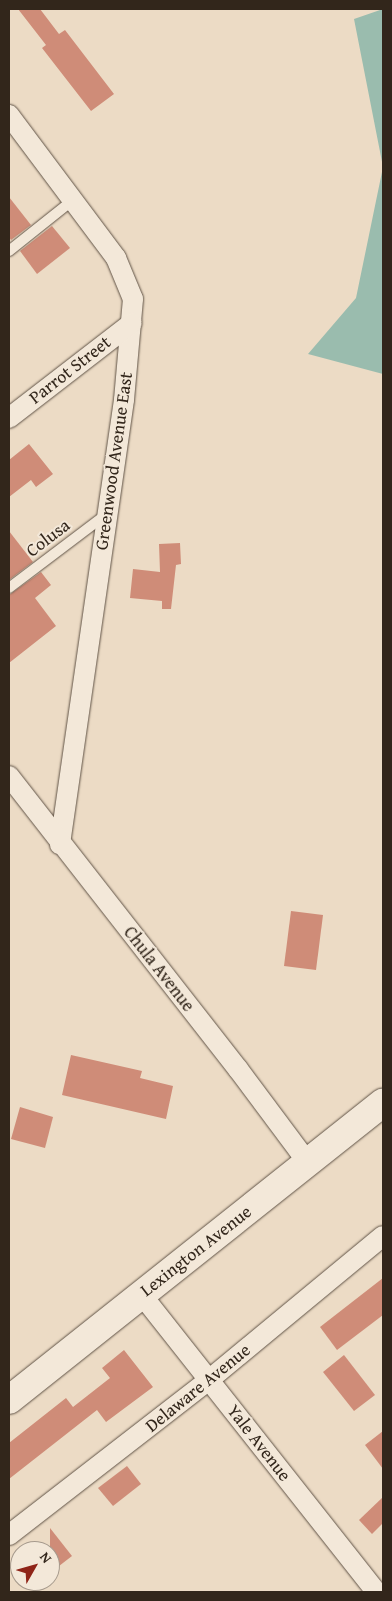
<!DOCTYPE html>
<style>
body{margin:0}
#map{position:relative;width:392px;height:1601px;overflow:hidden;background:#ecdbc5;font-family:"Gentium Book Plus",serif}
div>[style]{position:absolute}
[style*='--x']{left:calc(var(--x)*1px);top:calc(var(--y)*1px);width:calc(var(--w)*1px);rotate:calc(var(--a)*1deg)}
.water>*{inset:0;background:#9abcae}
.building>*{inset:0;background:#cf8c78}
.roads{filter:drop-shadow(0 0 1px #605346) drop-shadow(0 0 1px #605346)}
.lane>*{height:10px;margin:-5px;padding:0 5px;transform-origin:5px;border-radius:5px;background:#f3e8d9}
.street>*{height:20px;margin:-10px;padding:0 10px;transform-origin:10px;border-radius:10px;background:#f3e8d9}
.secondary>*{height:28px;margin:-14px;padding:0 14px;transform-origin:14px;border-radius:14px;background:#f3e8d9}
span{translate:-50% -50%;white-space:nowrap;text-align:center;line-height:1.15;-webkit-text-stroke:4px #f3e8d9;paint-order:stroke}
.street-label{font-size:18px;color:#32261b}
.frame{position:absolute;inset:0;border:10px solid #32261b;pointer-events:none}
.north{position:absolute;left:10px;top:1541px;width:50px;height:50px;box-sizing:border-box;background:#f3e8d9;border:1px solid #a69a8d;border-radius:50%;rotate:52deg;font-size:14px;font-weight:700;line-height:20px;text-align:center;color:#32261b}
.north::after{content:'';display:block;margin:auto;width:18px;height:22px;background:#8f2418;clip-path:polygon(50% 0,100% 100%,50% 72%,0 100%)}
</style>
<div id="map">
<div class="water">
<div style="clip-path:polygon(383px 9px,383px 374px,308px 354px,356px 298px,383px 167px,354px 19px)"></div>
</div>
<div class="building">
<div style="clip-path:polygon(18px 9px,40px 9px,59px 34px,65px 30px,114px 94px,91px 111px,42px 48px,46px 45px)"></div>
<div style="clip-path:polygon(9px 197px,31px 225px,11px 240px,9px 237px)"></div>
<div style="clip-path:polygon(52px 226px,70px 248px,37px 274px,20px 251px)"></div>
<div style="clip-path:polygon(29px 444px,53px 474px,36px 487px,31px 480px,9px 497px,9px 460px)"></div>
<div style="clip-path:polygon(9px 531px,33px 562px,9px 580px)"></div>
<div style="clip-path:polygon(180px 543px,181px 564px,176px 565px,171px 609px,162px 609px,162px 601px,130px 598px,133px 569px,160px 572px,159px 544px)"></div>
<div style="clip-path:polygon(41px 572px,51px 585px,35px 598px,56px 626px,9px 663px,9px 595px)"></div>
<div style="clip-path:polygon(291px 911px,323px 915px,316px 970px,284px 966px)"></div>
<div style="clip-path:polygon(71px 1055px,142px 1071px,140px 1078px,173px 1086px,166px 1119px,62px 1095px)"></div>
<div style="clip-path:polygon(20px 1107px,53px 1117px,45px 1148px,11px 1139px)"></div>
<div style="clip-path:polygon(383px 1278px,383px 1315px,337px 1350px,320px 1327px)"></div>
<div style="clip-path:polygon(124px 1350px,153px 1387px,106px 1422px,97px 1410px,9px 1479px,9px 1443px,66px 1398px,73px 1407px,110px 1378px,102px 1368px)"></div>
<div style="clip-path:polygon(344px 1355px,375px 1395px,354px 1411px,323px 1372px)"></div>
<div style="clip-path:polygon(383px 1431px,383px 1469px,365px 1445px)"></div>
<div style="clip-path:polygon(127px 1466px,141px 1484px,113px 1506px,98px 1488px)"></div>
<div style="clip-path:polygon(383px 1497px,383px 1523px,372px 1534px,359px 1520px)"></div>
<div style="clip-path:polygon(50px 1528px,72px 1556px,50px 1573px)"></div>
</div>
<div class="roads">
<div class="lane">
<div style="--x:9;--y:251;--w:82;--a:-38.6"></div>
<div style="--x:9;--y:588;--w:123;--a:-37.1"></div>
</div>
<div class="street">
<div style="--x:9;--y:115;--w:179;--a:53.2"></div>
<div style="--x:116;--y:258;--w:44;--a:67.5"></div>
<div style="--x:133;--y:299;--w:101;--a:95.1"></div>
<div style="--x:124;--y:400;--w:449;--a:98.2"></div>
<div style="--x:9;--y:418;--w:155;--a:-37.7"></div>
<div style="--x:9;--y:776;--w:372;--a:52"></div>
<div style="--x:238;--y:1069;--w:117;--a:53.3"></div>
<div style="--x:141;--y:1294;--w:380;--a:51.7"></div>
<div style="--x:9;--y:1535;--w:254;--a:-37.8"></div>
<div style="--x:210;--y:1379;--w:224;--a:-39.6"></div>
</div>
<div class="secondary">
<div style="--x:9;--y:1400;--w:478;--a:-38.5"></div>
</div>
</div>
<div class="street-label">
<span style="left:70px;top:370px;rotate:-38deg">Parrot Street</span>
<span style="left:114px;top:461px;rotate:-82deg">Greenwood Avenue East</span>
<span style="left:48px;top:538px;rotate:-37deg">Colusa</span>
<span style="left:159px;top:969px;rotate:52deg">Chula Avenue</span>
<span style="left:196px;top:1251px;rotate:-38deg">Lexington Avenue</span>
<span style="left:198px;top:1388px;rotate:-39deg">Delaware Avenue</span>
<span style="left:259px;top:1443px;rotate:52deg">Yale Avenue</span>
</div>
<div class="frame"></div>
<div class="north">N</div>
</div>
